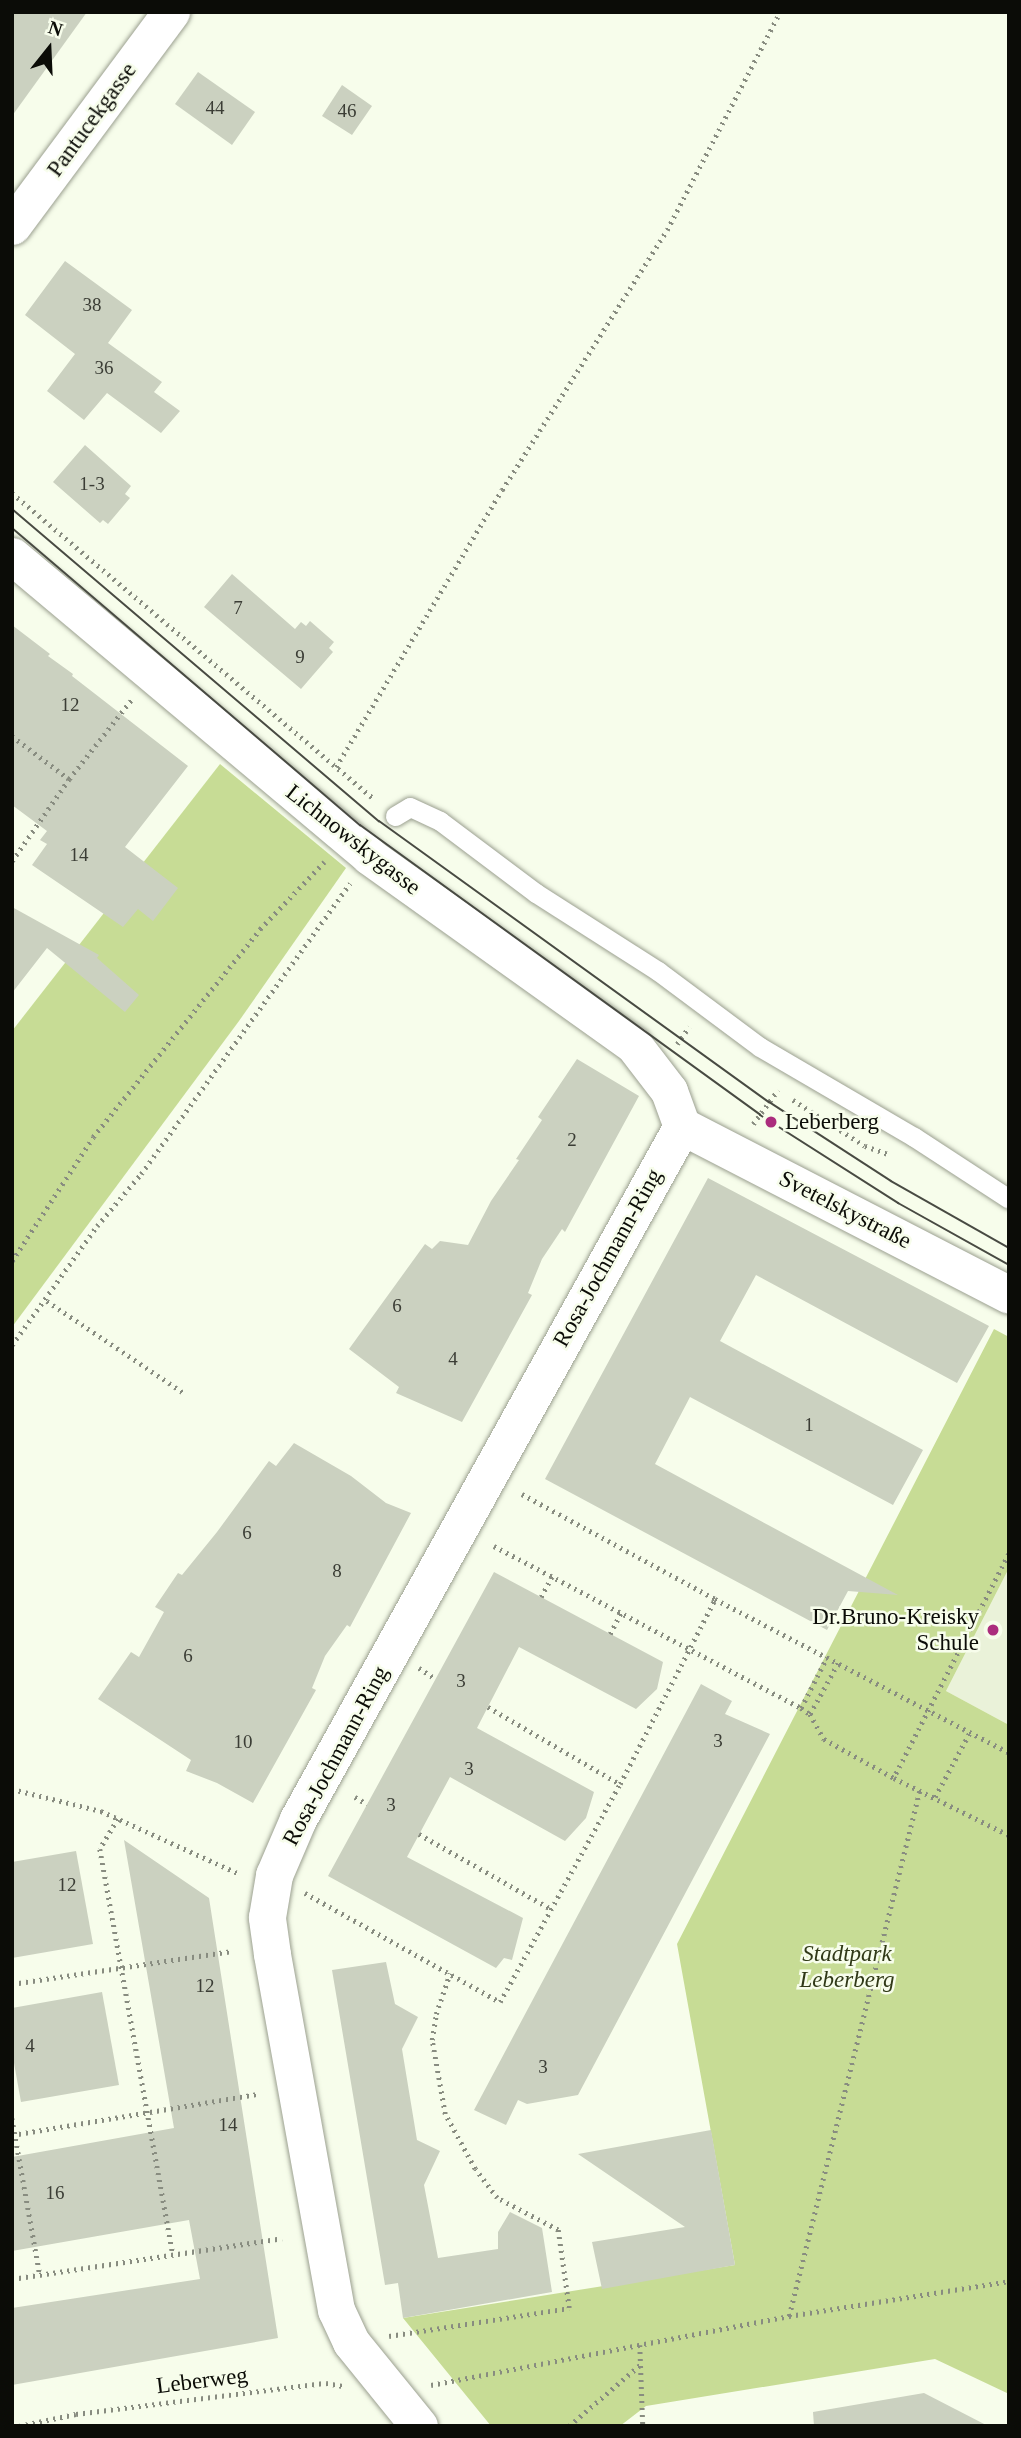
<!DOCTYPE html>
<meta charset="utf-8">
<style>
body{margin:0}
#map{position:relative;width:1021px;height:2438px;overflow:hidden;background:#f7fdeb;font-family:"Times New Roman",serif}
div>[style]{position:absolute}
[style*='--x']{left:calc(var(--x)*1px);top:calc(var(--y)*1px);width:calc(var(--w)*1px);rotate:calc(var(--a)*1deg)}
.built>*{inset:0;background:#eaf2d9}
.green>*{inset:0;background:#c7dc95}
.building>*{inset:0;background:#cbd1c0}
.path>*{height:4.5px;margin-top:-2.25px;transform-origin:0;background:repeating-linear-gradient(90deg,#888c80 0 2px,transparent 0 7px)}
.roads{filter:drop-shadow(0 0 2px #9ba090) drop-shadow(0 0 2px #9ba090)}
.lane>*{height:19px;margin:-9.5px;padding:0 9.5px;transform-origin:9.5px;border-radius:9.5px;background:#fff}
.street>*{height:37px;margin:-18.5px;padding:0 18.5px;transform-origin:18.5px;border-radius:18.5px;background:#fff}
.tram>*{height:2px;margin:-1px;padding:0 1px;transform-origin:1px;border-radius:1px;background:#484a42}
.dots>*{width:19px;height:19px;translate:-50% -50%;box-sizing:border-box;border:4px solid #f7fdeb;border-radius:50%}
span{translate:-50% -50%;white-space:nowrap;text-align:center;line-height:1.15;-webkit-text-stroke:5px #f7fdeb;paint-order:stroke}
.number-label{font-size:19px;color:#3b3d35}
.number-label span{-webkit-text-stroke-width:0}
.street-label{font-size:23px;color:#0b0c07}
.poi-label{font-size:23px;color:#0b0c07}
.left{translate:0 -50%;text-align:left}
.right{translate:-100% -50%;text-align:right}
.park-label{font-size:23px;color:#303917;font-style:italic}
.frame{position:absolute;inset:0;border:14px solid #0b0c07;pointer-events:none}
.north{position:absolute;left:14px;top:14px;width:70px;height:70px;-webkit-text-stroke:5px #f7fdeb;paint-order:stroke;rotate:18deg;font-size:19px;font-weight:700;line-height:28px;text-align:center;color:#0b0c07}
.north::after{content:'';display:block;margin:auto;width:24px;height:32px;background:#0b0c07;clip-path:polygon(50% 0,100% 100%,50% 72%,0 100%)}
</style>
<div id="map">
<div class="built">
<div style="clip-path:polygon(1009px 1568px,1009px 1725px,946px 1691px)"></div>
</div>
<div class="green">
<div style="clip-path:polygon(220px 764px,346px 868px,239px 1021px,12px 1327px,12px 1031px)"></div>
<div style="clip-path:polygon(994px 1329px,1009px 1337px,1009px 1568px,946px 1691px,1009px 1725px,1009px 2394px,935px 2359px,646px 2406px,620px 2426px,491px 2426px,403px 2318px,735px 2265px,677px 1944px)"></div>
</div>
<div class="building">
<div style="clip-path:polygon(12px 12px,87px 12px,12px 116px)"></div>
<div style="clip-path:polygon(198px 72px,255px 112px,232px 145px,175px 104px)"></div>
<div style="clip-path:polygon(342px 85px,372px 106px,352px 135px,322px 116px)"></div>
<div style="clip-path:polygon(65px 261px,132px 310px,108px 343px,162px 382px,154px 392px,180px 411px,161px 433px,107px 393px,84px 420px,47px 391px,75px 354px,25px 315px)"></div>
<div style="clip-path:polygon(85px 445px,131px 486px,125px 494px,130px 498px,108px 524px,103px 520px,100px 523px,53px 482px)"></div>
<div style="clip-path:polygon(232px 574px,295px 629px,301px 622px,306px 626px,310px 621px,334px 642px,329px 648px,333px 652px,301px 689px,204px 607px)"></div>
<div style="clip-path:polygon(12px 625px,50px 654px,48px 656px,73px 674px,72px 676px,188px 766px,125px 847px,178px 888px,153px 921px,138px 909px,123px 927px,32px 865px,47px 844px,40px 840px,47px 831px,12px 805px)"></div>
<div style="clip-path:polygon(12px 907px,99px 955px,97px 958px,139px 995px,125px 1012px,47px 948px,12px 993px)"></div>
<div style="clip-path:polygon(577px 1059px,639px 1096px,565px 1232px,562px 1229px,542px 1259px,528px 1293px,532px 1295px,462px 1422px,396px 1393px,399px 1387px,349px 1349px,425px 1244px,432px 1249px,440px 1241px,468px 1245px,491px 1201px,519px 1160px,516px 1159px,542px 1120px,538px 1117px)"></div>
<div style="clip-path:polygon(708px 1178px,989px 1326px,957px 1383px,756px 1275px,720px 1341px,923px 1450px,893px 1505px,690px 1397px,655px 1464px,898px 1595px,848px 1591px,827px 1630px,545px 1479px)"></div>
<div style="clip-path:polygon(294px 1443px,351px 1476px,386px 1503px,411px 1513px,350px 1627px,347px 1625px,325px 1656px,312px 1688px,316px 1690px,253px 1803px,217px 1783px,186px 1771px,191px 1760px,98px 1699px,131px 1652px,139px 1657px,164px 1612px,155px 1607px,178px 1573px,182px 1575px,217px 1532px,269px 1461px,276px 1466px)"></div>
<div style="clip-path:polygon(494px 1572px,663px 1662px,657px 1689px,636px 1709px,519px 1647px,477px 1728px,594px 1792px,586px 1818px,565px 1841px,450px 1777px,407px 1857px,523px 1918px,512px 1960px,504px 1958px,496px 1968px,328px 1876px)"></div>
<div style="clip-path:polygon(701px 1684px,732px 1701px,725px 1714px,770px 1734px,578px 2095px,527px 2104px,518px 2100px,506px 2125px,474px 2110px)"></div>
<div style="clip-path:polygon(124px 1840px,209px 1898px,278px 2338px,12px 2385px,12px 2308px,200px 2279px,189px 2220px,12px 2251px,12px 2157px,174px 2128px)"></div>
<div style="clip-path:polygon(76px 1851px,93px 1944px,12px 1958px,12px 1862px)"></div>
<div style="clip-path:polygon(386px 1962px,395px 2004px,418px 2017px,402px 2049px,417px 2140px,440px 2151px,424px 2185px,438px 2258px,498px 2249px,498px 2232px,510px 2212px,542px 2228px,552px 2292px,403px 2318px,398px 2283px,385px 2285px,332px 1970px)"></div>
<div style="clip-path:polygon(102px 1992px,119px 2085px,21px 2102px,12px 2052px,12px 2008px)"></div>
<div style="clip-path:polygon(711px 2130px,735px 2265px,602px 2289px,592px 2242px,685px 2227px,578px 2154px)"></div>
<div style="clip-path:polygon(924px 2393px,988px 2426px,814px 2426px,813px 2412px)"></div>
</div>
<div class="path">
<div style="--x:12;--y:493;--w:475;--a:40.2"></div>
<div style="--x:12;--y:736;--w:71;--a:37"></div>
<div style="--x:336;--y:767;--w:323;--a:-59.1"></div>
<div style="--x:502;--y:490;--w:308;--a:-57.6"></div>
<div style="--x:667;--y:230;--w:246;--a:-62.6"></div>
<div style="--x:12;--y:861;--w:100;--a:-55.2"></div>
<div style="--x:69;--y:779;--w:102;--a:-51.8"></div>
<div style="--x:677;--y:1044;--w:21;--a:-55"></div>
<div style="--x:793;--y:1100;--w:85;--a:32.6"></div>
<div style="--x:865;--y:1146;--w:24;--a:19"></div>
<div style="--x:753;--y:1124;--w:42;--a:-53.7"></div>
<div style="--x:12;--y:1261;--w:148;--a:-56.8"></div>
<div style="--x:93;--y:1137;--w:267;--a:-51.2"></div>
<div style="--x:260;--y:929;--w:93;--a:-46.3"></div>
<div style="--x:47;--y:1301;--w:165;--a:33.9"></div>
<div style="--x:12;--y:1345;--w:146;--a:-54.5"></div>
<div style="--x:97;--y:1226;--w:68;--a:-49.8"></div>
<div style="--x:141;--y:1174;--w:358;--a:-54.3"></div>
<div style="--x:522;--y:1494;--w:220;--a:28.5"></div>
<div style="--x:494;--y:1546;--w:347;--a:27.8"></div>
<div style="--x:801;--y:1708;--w:57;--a:-63"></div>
<div style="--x:1009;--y:1554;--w:252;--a:117.2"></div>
<div style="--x:894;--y:1778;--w:128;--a:26.4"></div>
<div style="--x:541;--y:1597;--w:24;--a:-62"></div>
<div style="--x:610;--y:1634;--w:25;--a:-63"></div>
<div style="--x:419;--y:1668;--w:20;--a:33"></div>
<div style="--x:488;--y:1707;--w:153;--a:30.3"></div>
<div style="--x:801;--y:1708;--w:11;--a:34"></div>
<div style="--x:810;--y:1714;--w:58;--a:-61.2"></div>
<div style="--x:810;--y:1714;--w:29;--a:61"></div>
<div style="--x:824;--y:1739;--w:80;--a:29.1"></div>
<div style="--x:12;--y:1789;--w:92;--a:13.9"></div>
<div style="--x:101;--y:1811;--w:153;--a:24.4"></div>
<div style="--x:355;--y:1797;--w:14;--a:30"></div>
<div style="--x:935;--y:1797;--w:74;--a:-61.7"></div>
<div style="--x:118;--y:1819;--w:35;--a:121"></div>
<div style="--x:100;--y:1849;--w:412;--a:79.8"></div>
<div style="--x:419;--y:1834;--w:152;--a:29.6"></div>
<div style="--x:305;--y:1893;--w:223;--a:29.2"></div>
<div style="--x:500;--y:2002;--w:249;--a:-61.2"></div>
<div style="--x:620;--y:1784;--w:208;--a:-62.8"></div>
<div style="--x:715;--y:1599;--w:332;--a:27.6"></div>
<div style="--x:12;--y:1984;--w:223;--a:-8.5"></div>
<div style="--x:12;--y:2118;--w:159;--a:79.9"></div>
<div style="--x:12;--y:2135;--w:249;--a:-9.5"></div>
<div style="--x:12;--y:2279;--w:273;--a:-8.6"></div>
<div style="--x:789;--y:2316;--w:543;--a:-76.04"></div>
<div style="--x:389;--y:2336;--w:182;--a:-8.8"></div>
<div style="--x:569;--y:2308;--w:79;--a:-98"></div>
<div style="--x:558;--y:2230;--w:69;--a:-152.3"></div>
<div style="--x:497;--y:2198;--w:36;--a:-127"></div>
<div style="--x:475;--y:2169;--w:63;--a:-118.6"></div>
<div style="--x:445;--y:2114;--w:75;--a:-100"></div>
<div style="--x:432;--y:2040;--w:26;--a:-81"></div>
<div style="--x:436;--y:2014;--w:43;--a:-71.1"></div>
<div style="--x:640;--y:2345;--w:81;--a:87.9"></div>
<div style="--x:431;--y:2385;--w:365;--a:-10.9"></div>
<div style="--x:789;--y:2316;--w:223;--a:-9"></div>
<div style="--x:19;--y:2426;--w:58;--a:-11.9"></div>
<div style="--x:76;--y:2414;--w:252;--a:-7.1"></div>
<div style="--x:326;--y:2383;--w:17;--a:10"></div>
<div style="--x:569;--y:2426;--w:95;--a:-40.7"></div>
</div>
<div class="roads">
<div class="lane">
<div style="--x:395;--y:816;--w:17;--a:-31"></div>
<div style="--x:410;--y:807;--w:33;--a:25"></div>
<div style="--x:440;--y:821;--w:120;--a:36.9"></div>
<div style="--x:536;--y:893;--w:145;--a:32.6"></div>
<div style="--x:658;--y:971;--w:127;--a:36.7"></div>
<div style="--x:760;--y:1047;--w:178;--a:30.3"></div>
<div style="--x:914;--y:1137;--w:113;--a:33.1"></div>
</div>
<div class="street">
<div style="--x:12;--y:226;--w:267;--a:-53.4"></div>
<div style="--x:12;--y:556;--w:466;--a:40"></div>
<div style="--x:369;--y:856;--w:324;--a:35.5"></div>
<div style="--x:633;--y:1044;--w:59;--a:52.5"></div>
<div style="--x:669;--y:1091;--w:37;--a:70"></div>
<div style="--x:682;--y:1126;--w:368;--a:27.3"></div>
<div style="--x:419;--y:2426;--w:108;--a:-129"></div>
<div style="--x:351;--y:2342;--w:35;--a:-115"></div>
<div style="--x:336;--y:2310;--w:362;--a:-100.2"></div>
<div style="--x:272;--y:1954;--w:37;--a:-98"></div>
<div style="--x:267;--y:1917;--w:43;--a:-80.5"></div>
<div style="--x:274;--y:1875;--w:61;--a:-66.8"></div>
<div style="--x:298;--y:1819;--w:792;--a:-61.01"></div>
</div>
</div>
<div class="tram">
<div style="--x:12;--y:509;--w:482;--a:40.4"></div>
<div style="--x:379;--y:821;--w:481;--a:35.8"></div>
<div style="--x:769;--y:1102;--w:145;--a:32.9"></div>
<div style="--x:891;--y:1181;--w:136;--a:29.6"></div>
<div style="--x:12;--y:528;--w:458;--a:40.5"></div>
<div style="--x:360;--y:825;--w:494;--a:35.9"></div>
<div style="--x:760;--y:1115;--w:164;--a:32.5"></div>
<div style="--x:898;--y:1203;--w:127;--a:29.2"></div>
</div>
<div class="dots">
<div style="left:771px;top:1122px;background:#ab2d7d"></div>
<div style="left:993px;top:1630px;background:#ab2d7d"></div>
</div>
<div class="number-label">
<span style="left:215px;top:108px">44</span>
<span style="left:347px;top:111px">46</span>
<span style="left:92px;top:305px">38</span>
<span style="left:104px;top:368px">36</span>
<span style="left:92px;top:484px">1-3</span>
<span style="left:238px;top:608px">7</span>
<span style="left:300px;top:657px">9</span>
<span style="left:70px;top:705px">12</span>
<span style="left:79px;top:855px">14</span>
<span style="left:572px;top:1140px">2</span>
<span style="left:397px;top:1306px">6</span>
<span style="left:453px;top:1359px">4</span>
<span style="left:809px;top:1425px">1</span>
<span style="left:247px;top:1533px">6</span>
<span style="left:337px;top:1571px">8</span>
<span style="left:188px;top:1656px">6</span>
<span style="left:461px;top:1681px">3</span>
<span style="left:718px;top:1741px">3</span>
<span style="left:243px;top:1742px">10</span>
<span style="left:469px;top:1769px">3</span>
<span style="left:391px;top:1805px">3</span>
<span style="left:67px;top:1885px">12</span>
<span style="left:205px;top:1986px">12</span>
<span style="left:30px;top:2046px">4</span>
<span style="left:543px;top:2067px">3</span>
<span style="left:228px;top:2125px">14</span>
<span style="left:55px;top:2193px">16</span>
</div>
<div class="street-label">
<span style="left:92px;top:120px;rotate:-54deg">Pantucekgasse</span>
<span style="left:353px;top:840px;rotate:38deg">Lichnowskygasse</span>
<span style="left:845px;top:1210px;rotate:27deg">Svetelskystraße</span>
<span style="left:608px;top:1258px;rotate:-61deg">Rosa-Jochmann-Ring</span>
<span style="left:336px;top:1756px;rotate:-62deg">Rosa-Jochmann-Ring</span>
<span style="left:202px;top:2381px;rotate:-7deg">Leberweg</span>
</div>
<div class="poi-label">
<span class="left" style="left:785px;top:1122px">Leberberg</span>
<span class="right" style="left:979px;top:1630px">Dr.Bruno-Kreisky<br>Schule</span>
</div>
<div class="park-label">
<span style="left:847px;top:1967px">Stadtpark<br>Leberberg</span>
</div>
<div class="frame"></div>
<div class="north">N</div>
</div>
